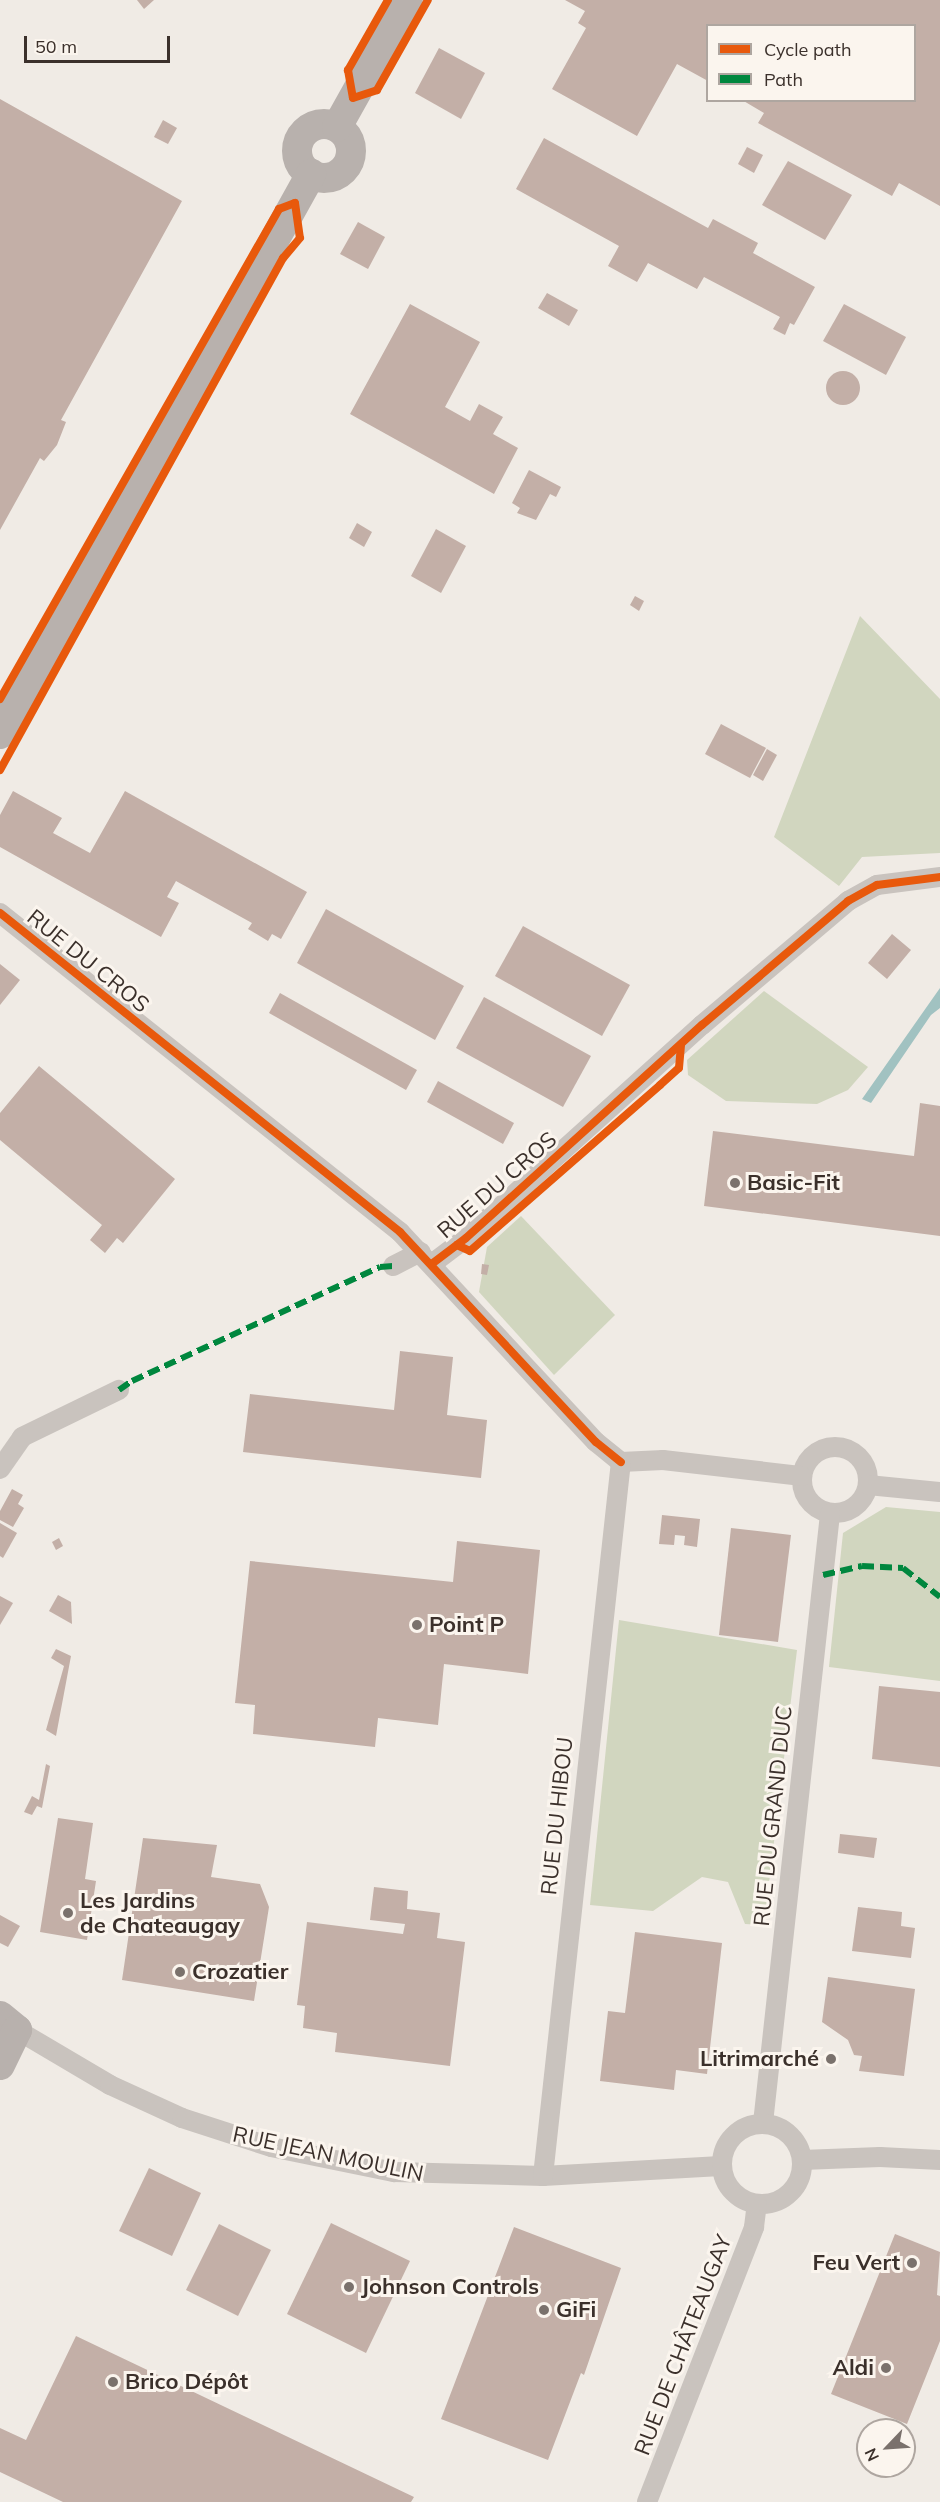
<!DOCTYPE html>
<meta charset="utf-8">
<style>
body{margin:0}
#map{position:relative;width:940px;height:2502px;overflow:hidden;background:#f0ebe5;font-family:Mulish,sans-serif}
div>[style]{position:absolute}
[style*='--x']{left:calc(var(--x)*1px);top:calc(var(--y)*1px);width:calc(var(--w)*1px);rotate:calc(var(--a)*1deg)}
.green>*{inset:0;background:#d1d6bf}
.water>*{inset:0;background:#a1c2c1}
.building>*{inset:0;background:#c3afa7}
.round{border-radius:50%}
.minor>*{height:20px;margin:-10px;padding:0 10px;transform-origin:10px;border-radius:10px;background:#c9c3be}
.minor>.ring{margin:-10px;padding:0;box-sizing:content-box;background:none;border:20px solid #c9c3be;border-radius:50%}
.primary>*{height:30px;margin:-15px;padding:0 15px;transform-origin:15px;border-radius:15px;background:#b8b1ad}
.primary>.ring{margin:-15px;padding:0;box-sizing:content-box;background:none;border:30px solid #b8b1ad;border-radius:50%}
.quiet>*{height:6px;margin-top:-3px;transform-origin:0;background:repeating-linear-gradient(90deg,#00873e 0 12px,transparent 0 18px)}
.cycleway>*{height:8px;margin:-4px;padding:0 4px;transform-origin:4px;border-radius:4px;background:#e8590c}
.dots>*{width:16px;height:16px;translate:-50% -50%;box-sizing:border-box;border:3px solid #fbf5ee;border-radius:50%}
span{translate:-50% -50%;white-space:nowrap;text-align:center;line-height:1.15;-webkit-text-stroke:6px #fbf5ee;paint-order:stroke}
.street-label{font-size:22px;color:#3b302b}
.poi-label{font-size:22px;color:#3b302b;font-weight:700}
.left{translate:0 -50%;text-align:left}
.right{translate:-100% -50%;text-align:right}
.legend{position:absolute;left:706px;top:24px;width:210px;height:78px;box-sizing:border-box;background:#fbf5ee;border:2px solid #aea6a0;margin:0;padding:8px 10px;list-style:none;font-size:18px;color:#3b302b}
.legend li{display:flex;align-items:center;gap:12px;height:30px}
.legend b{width:30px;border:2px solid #aea6a0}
.north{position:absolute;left:856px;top:2418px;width:60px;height:60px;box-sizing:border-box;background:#fbf5ee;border:2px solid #aea6a0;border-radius:50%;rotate:245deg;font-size:16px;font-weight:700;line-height:24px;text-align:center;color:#3b302b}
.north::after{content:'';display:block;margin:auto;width:21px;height:27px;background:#7a716c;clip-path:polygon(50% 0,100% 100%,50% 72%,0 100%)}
.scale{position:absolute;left:24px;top:36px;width:146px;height:27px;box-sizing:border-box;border:3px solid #3b302b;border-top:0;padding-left:8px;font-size:18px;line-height:21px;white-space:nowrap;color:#3b302b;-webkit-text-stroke:4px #fbf5ee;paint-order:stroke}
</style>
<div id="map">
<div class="green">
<div style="clip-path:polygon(860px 616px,940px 699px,940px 853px,862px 857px,839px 886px,774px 837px)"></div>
<div style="clip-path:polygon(764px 991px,868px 1067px,848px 1090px,817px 1104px,726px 1101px,688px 1075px,687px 1060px)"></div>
<div style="clip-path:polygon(521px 1216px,615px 1315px,554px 1375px,479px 1292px,487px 1247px)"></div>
<div style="clip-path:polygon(886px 1507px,940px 1512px,940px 1681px,829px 1667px,843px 1533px)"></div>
<div style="clip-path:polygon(619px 1620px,797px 1650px,764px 1925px,745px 1924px,728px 1882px,702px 1877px,653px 1911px,590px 1905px)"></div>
</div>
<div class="water">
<div style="clip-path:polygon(940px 988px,940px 1008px,931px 1015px,871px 1103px,862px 1099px)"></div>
</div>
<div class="building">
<div style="clip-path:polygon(137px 0,154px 0,144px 9px)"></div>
<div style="clip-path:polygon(565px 0,940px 0,940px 206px,899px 183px,892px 196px,758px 123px,764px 113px,742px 100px,914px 100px,914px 26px,708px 26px,708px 81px,677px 64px,637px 136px,552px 89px,586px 28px,578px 23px,585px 11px)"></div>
<div style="clip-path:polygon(439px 48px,485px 73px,461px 119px,415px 93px)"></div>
<div style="clip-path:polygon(0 99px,182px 201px,61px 420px,66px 422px,57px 445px,44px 461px,40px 458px,0 530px)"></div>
<div style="clip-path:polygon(163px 120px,177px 128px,168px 144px,154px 137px)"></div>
<div style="clip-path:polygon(544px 138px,708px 228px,713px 219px,758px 243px,753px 253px,815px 287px,794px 325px,790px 323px,785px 335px,773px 329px,780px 317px,704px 277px,697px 289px,648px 263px,637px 282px,608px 266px,619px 246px,516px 189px)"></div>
<div style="clip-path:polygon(747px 147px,763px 155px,754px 173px,738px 164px)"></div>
<div style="clip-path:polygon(788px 161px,852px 195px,825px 240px,762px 205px)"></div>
<div style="clip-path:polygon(358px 222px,385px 237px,368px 269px,340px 254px)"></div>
<div style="clip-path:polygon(547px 293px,578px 310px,569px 326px,538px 308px)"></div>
<div style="clip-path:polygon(410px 304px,480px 342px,445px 407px,470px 421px,479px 404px,503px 417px,493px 434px,518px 448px,494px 494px,350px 414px)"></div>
<div style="clip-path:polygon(844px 304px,906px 337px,886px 375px,823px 341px)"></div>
<div class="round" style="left:826px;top:371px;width:34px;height:34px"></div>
<div style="clip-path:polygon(529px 470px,561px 487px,556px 497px,550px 494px,536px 520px,517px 513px,520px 508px,512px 503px)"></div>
<div style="clip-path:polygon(357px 523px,372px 532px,364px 547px,349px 538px)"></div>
<div style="clip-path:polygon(436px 529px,466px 546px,441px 593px,411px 576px)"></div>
<div style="clip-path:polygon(635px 596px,644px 601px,639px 611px,630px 605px)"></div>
<div style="clip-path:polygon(721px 724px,766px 748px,750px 778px,705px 754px)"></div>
<div style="clip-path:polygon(767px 749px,777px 755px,763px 781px,753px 775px)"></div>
<div style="clip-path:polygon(13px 791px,62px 818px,53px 833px,90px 853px,125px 791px,307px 892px,281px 939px,272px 934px,268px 941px,248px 929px,252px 923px,176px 881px,167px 897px,179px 903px,161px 937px,0 847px,0 815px)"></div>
<div style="clip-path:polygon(326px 909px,464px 986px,435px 1040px,297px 963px)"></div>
<div style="clip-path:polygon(523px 926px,630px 985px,602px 1036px,495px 976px)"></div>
<div style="clip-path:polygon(892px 934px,911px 950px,887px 979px,868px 963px)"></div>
<div style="clip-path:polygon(0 964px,20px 980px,0 1005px)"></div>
<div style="clip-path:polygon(280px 993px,417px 1070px,406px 1090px,269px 1013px)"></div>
<div style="clip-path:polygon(484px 997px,591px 1056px,563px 1107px,456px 1048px)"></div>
<div style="clip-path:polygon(39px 1066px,175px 1179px,123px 1243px,117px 1238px,105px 1253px,90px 1240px,102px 1225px,0 1140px,0 1113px)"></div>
<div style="clip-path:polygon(438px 1081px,514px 1123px,503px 1144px,427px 1102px)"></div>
<div style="clip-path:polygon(920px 1103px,940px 1106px,940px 1236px,704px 1206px,713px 1131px,914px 1156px)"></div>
<div style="clip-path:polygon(482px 1264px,489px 1265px,487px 1275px,481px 1274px)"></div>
<div style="clip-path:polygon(400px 1351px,453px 1357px,447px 1415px,487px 1420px,481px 1478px,243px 1452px,250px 1394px,394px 1410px)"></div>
<div style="clip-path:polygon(12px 1489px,23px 1495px,18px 1504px,24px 1508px,13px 1527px,0 1520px,0 1511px)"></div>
<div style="clip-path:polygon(662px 1515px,700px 1519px,697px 1547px,684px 1545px,685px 1536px,675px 1535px,674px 1545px,659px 1544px)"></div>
<div style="clip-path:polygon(0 1523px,17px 1533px,3px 1558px,0 1556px)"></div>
<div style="clip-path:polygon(731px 1528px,791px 1535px,778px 1642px,719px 1635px)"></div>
<div style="clip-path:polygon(59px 1538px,63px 1546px,56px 1550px,52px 1542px)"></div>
<div style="clip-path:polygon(457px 1541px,540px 1550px,528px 1674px,444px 1664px,438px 1725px,378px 1718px,375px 1747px,253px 1734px,255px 1705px,235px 1703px,250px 1561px,453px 1582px)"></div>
<div style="clip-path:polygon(58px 1595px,71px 1602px,72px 1624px,49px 1611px)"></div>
<div style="clip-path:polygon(0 1596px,13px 1603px,0 1625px)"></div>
<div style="clip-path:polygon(56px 1649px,71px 1656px,56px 1736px,46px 1730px,64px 1666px,51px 1658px)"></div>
<div style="clip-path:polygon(879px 1686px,940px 1692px,940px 1767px,872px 1759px)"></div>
<div style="clip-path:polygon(46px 1764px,50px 1766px,42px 1808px,37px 1806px,32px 1815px,24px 1812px,32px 1796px,39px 1800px)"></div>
<div style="clip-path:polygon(58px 1818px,93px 1823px,85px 1879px,96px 1881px,87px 1940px,40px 1932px)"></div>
<div style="clip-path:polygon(840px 1834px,877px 1838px,874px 1858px,838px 1853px)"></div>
<div style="clip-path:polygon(143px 1838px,217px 1845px,211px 1877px,260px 1884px,269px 1907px,254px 2001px,122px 1980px)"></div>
<div style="clip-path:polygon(374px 1887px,408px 1891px,407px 1909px,440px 1913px,437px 1938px,465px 1942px,450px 2066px,335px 2052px,337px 2033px,303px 2028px,305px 2006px,297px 2005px,307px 1922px,403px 1934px,405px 1924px,370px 1920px)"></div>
<div style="clip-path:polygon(858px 1907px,902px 1912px,901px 1926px,915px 1928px,911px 1958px,852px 1951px)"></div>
<div style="clip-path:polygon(0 1915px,20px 1926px,8px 1947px,0 1943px)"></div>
<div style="clip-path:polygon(635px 1932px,722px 1943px,707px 2074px,676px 2070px,674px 2090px,600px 2081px,608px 2011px,625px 2013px)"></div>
<div style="clip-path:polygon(828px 1977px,915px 1989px,904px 2076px,859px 2071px,862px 2056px,854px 2055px,848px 2040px,822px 2022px)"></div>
<div style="clip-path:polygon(149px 2168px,201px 2193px,172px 2256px,119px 2231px)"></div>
<div style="clip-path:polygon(331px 2223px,410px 2261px,366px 2353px,287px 2314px)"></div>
<div style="clip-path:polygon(219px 2224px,271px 2250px,238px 2316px,186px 2290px)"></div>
<div style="clip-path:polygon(514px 2227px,621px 2268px,584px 2375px,581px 2373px,548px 2460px,441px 2419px)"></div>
<div style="clip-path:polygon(895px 2234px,940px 2252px,937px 2295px,940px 2296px,940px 2341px,907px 2424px,831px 2394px)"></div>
<div style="clip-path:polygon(76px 2336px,414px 2497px,411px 2502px,63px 2502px,0 2472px,0 2428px,26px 2440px)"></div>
</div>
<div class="minor">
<div style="--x:0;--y:913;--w:512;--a:38.57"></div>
<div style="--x:400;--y:1232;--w:287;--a:47"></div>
<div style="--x:596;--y:1442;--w:32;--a:39"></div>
<div style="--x:433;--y:1263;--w:41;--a:-37.1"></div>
<div style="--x:466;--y:1238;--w:318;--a:-42.1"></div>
<div style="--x:702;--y:1025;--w:192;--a:-40.3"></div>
<div style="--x:848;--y:901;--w:33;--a:-29"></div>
<div style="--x:877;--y:885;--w:64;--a:-7.2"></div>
<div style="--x:393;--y:1266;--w:31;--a:-27"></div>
<div class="ring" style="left:802px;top:1447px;width:46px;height:46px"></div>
<div style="--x:621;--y:1462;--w:42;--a:-2.7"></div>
<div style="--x:663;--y:1460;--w:140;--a:6.6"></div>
<div style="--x:0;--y:1469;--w:39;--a:-55"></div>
<div style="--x:22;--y:1437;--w:108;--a:-25.9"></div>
<div style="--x:868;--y:1485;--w:72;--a:5.6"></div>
<div style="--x:17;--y:2030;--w:108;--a:30.6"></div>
<div style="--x:110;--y:2085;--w:79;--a:24.6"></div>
<div style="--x:182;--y:2118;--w:94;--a:18"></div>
<div style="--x:271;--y:2147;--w:126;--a:11.5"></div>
<div style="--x:394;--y:2172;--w:149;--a:1.5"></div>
<div style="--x:543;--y:2176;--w:178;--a:-3.2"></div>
<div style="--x:763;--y:2123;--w:613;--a:-83.72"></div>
<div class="ring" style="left:722px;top:2124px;width:60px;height:60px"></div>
<div style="--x:802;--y:2160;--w:78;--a:-2.2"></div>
<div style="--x:880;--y:2157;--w:60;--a:2.9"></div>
<div style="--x:543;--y:2176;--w:718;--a:-83.77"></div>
<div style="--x:647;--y:2502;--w:295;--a:-68.7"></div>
<div style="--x:754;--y:2227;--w:23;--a:-83"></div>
</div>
<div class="primary">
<div class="ring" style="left:297px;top:124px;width:24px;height:24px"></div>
<div style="--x:337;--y:127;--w:145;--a:-60.8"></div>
<div style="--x:0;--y:734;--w:641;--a:-60.95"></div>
<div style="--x:0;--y:2016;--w:22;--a:39"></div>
<div style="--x:17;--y:2030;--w:39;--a:116"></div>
</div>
<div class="quiet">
<div style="--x:119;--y:1390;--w:16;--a:-35"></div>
<div style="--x:132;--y:1381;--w:273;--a:-24.7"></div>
<div style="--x:380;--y:1267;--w:13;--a:-4"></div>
<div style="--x:823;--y:1575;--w:40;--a:-13"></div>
<div style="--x:862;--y:1566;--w:41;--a:2.8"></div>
<div style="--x:903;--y:1568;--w:47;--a:38.1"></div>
</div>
<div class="cycleway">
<div style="--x:388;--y:0;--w:81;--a:119.7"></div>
<div style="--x:348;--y:70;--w:28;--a:80"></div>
<div style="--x:353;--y:98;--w:25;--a:-18"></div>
<div style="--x:377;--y:90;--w:103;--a:-60.5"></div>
<div style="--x:0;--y:699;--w:564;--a:-60.34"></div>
<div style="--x:279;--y:209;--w:17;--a:-21"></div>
<div style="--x:295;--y:203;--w:35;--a:82"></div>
<div style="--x:300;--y:238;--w:26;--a:130"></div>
<div style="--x:283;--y:258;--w:585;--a:118.93"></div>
<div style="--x:0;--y:913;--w:512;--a:38.57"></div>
<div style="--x:400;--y:1232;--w:287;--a:47"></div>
<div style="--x:596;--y:1442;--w:32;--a:39"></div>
<div style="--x:457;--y:1245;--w:14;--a:25"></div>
<div style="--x:470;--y:1251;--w:252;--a:-41.1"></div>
<div style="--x:660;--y:1085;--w:25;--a:-42"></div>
<div style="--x:679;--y:1068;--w:23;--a:-85"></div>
<div style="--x:433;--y:1263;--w:41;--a:-37.1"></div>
<div style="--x:466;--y:1238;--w:318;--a:-42.1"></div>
<div style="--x:702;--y:1025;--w:192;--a:-40.3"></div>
<div style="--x:848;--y:901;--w:33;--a:-29"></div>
<div style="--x:877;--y:885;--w:64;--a:-7.2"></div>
</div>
<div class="dots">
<div style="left:735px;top:1183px;background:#7a716c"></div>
<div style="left:417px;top:1625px;background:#7a716c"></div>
<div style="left:68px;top:1913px;background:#7a716c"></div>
<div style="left:180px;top:1972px;background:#7a716c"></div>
<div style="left:831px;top:2059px;background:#7a716c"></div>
<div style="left:912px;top:2263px;background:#7a716c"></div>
<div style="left:349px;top:2287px;background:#7a716c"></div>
<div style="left:544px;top:2310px;background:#7a716c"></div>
<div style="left:886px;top:2368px;background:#7a716c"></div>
<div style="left:113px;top:2382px;background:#7a716c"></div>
</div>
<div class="street-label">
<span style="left:88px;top:961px;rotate:39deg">RUE DU CROS</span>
<span style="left:497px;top:1185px;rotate:-41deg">RUE DU CROS</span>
<span style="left:557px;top:1816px;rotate:-84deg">RUE DU HIBOU</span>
<span style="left:773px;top:1816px;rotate:-84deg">RUE DU GRAND DUC</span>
<span style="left:328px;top:2154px;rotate:12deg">RUE JEAN MOULIN</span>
<span style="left:683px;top:2345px;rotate:-69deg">RUE DE CHÂTEAUGAY</span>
</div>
<div class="poi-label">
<span class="left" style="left:747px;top:1183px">Basic-Fit</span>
<span class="left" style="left:429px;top:1625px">Point P</span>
<span class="left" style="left:80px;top:1913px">Les Jardins<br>de Chateaugay</span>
<span class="left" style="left:192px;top:1972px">Crozatier</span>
<span class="right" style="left:819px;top:2059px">Litrimarché</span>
<span class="right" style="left:900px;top:2263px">Feu Vert</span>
<span class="left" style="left:361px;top:2287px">Johnson Controls</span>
<span class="left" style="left:556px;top:2310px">GiFi</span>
<span class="right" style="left:874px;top:2368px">Aldi</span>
<span class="left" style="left:125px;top:2382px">Brico Dépôt</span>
</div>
<ul class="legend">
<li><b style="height:8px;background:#e8590c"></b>Cycle path</li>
<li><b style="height:8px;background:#00873e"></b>Path</li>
</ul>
<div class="north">N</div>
<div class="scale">50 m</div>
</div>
